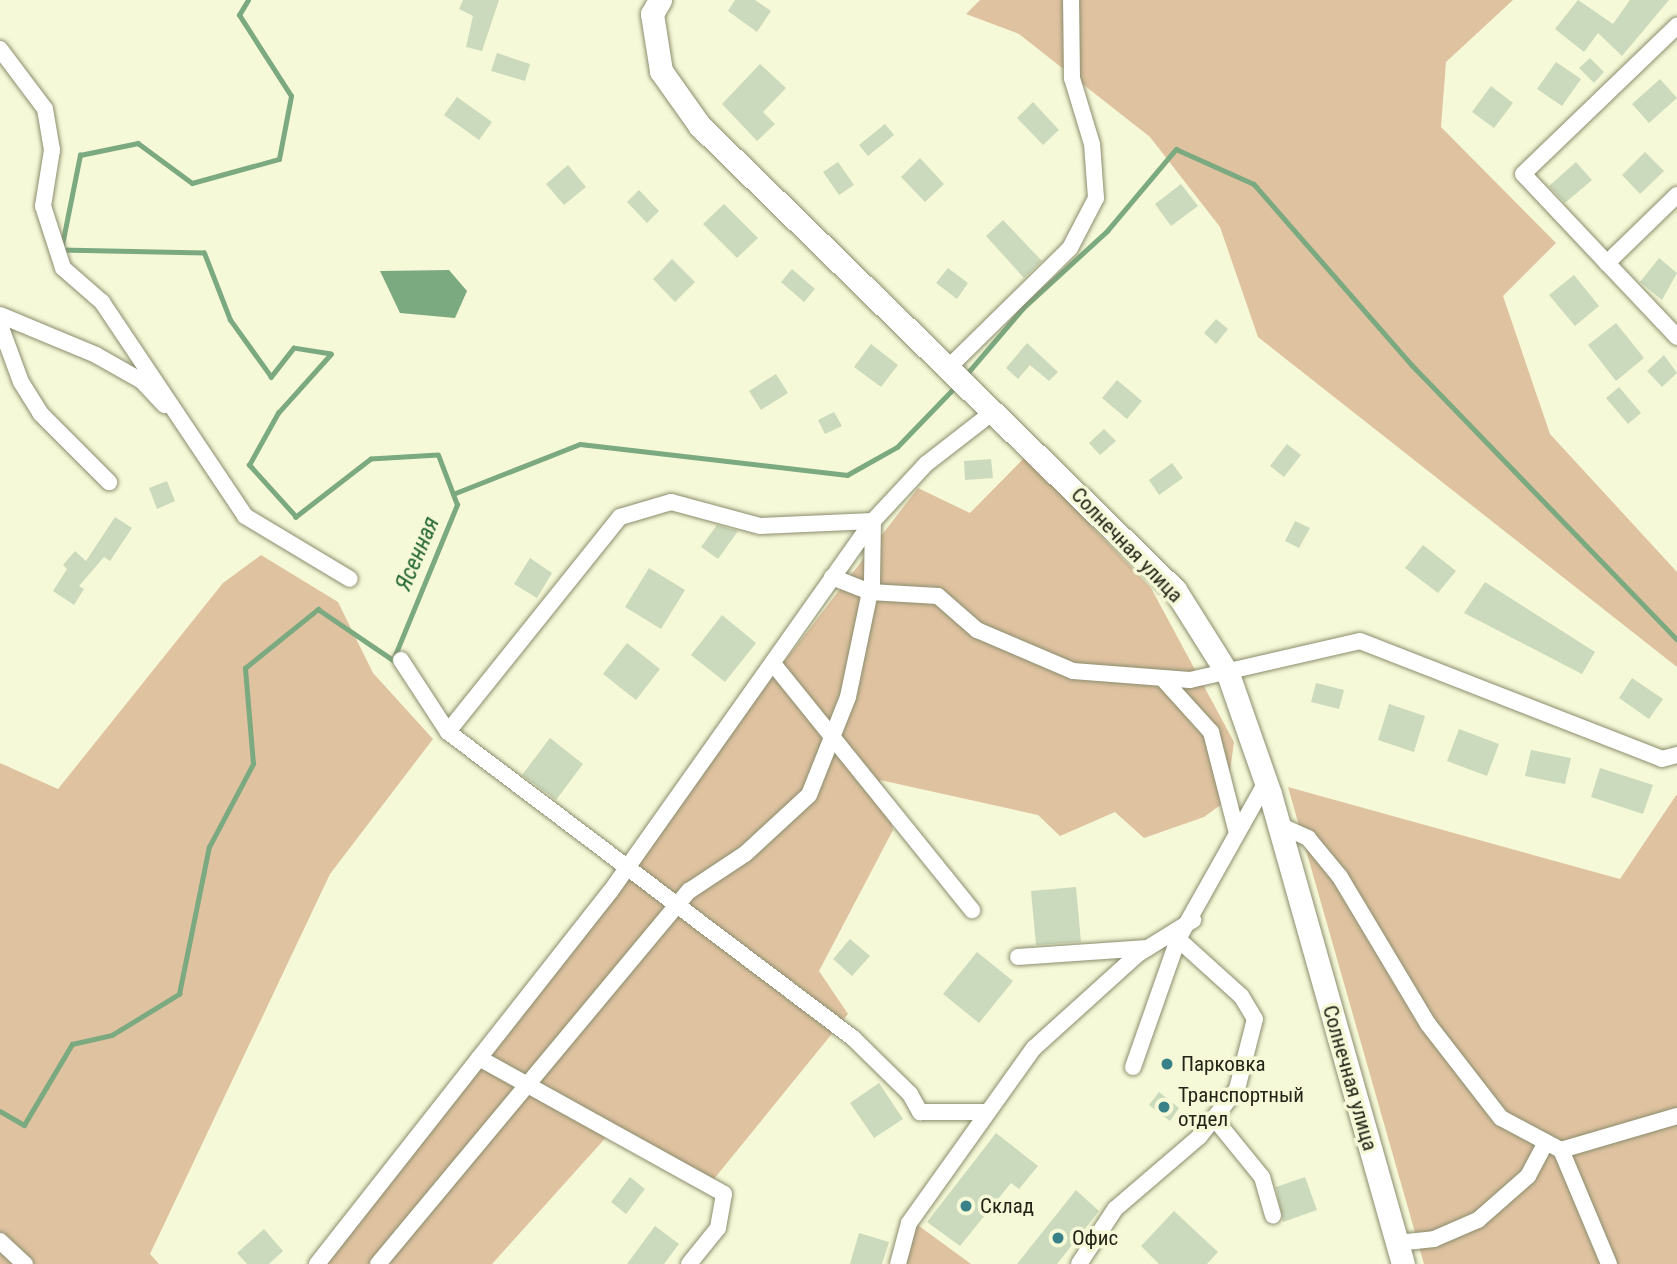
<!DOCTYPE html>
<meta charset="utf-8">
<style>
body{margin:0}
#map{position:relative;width:1677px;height:1264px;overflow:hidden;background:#f6f9d7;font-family:"Roboto Condensed",sans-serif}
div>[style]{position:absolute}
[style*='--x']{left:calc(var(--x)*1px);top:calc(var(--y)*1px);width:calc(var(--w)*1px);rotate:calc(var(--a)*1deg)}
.green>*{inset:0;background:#dfc2a0}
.water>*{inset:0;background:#7ba980}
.stream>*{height:4.5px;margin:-2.25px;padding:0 2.25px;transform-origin:2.25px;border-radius:2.25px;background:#7ba980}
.building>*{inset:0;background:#cbdabc}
.roads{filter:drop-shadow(0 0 2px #8b8d6e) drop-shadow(0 0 2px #8b8d6e)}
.street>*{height:16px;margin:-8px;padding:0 8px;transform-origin:8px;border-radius:8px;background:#fff}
.secondary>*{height:23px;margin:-11.5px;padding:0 11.5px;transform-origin:11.5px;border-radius:11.5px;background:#fff}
.dots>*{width:19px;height:19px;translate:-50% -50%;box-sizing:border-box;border:4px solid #f6f9d7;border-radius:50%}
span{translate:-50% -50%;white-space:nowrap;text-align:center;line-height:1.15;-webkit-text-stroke:7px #f6f9d7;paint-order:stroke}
.street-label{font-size:21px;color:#232417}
.poi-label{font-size:21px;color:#232417}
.left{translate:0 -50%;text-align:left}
.water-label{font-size:23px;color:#236631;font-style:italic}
</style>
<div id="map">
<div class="green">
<div style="clip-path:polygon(980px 0,1513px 0,1446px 62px,1441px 127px,1556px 243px,1503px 296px,1550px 434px,1677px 572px,1677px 667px,1258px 337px,1220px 227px,1150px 137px,1019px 34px,966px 14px)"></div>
<div style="clip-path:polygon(1025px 457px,1151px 588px,1234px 742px,1226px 801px,1204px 817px,1144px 838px,1115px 812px,1060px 836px,1038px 815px,880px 780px,893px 830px,819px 971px,848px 1014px,705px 1190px,610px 1133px,492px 1264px,320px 1264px,918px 488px,970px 513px)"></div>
<div style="clip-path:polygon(261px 555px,338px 602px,373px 673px,433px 739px,330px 874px,150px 1254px,159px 1264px,0 1264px,0 763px,58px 789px,223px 583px)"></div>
<div style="clip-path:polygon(1288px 787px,1620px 879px,1677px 794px,1677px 1264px,1424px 1264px)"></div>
<div style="clip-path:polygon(915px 1223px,971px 1264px,906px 1264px)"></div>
</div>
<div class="water">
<div style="clip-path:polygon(449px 270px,467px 291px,455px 318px,400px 313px,380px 271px)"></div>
</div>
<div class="stream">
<div style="--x:965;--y:376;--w:89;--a:-49.5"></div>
<div style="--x:1023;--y:308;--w:114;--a:-42.5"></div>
<div style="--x:1107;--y:231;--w:107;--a:-49.9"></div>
<div style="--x:1176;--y:149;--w:85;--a:24.2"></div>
<div style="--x:1254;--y:184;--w:240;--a:48.9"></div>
<div style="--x:1412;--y:365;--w:381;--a:46"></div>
<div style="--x:453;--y:494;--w:136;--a:-21.5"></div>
<div style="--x:580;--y:444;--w:269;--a:6.6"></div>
<div style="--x:847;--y:475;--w:57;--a:-29.2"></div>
<div style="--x:897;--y:447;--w:86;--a:-45.9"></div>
<div style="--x:0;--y:1111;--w:28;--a:30"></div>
<div style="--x:24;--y:1125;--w:94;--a:-59.3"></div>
<div style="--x:72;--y:1044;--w:41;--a:-12.7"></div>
<div style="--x:112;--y:1035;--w:79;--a:-31.5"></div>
<div style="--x:179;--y:994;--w:150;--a:-78.5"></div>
<div style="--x:209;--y:847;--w:94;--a:-62.1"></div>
<div style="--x:253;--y:764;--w:96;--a:-94.8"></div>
<div style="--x:245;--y:668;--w:94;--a:-38.9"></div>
<div style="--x:318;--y:609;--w:91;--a:34.2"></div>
<div style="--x:393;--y:660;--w:168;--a:-67.6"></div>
<div style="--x:457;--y:505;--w:53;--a:-110.8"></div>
<div style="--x:438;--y:455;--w:67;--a:176.6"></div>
<div style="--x:371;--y:459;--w:95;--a:142.3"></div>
<div style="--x:296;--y:517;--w:70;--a:-132.1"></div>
<div style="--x:249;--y:465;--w:60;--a:-60.9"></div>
<div style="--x:278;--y:413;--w:79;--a:-48.1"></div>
<div style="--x:331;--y:354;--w:37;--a:-171"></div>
<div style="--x:294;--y:348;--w:37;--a:128"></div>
<div style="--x:271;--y:377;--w:70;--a:-125.7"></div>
<div style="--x:230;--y:320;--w:72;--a:-111.2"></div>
<div style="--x:204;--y:253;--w:143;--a:-178.8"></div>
<div style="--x:61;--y:250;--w:97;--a:-78.7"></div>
<div style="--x:80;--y:155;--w:59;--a:-11.7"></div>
<div style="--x:138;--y:143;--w:67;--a:36.5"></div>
<div style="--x:192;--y:183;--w:90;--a:-15.4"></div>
<div style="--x:279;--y:159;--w:64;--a:-79.2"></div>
<div style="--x:291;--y:96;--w:96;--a:-122.7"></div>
<div style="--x:239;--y:15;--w:17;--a:-59"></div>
</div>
<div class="building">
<div style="clip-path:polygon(463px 0,499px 0,482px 51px,466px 47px,473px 16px,459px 9px)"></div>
<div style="clip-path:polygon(735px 0,755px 0,771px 11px,757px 32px,728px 11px)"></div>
<div style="clip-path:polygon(1578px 0,1613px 24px,1630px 0,1669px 0,1622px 56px,1598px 33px,1584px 52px,1555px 29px)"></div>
<div style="clip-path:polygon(497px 53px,530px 64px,525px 81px,491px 71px)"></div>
<div style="clip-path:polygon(1590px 58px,1604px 72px,1594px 83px,1579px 68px)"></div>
<div style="clip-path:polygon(1556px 62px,1581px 79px,1562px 106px,1537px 89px)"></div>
<div style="clip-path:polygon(760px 64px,786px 88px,763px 112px,775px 124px,757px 141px,722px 104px)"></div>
<div style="clip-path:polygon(1660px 79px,1677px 98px,1649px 123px,1632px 104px)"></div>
<div style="clip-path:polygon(1491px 86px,1513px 103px,1494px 128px,1472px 112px)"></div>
<div style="clip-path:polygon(457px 97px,492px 122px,479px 140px,444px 115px)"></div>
<div style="clip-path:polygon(1033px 102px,1059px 130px,1043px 145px,1017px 118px)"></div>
<div style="clip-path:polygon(885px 124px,894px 135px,868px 156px,859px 145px)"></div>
<div style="clip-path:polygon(1645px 152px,1664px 171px,1640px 194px,1622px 175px)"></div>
<div style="clip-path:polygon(920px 158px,944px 184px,925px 202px,901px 177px)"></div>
<div style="clip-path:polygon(838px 162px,854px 185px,839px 195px,823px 172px)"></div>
<div style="clip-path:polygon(1576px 162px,1592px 180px,1565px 203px,1549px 186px)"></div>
<div style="clip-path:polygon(568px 165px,586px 187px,564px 205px,546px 184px)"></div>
<div style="clip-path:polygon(1181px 184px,1198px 206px,1171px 226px,1155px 204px)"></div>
<div style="clip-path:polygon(639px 190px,659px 211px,647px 223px,627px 202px)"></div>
<div style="clip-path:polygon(724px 204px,758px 238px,737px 258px,703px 224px)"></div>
<div style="clip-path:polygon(1003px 220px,1042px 261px,1024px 278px,986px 236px)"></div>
<div style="clip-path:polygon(1659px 258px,1677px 273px,1662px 300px,1640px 282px)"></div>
<div style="clip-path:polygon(672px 259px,695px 282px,675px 302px,653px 279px)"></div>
<div style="clip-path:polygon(948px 268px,968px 283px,957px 299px,936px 283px)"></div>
<div style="clip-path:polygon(792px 269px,815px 289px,804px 302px,781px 282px)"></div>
<div style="clip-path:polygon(1574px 275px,1599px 306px,1575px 326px,1549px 295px)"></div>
<div style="clip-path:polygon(1216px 319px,1228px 329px,1216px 344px,1204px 333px)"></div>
<div style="clip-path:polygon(1616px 323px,1644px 358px,1616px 381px,1588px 345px)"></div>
<div style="clip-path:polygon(1027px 343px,1058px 372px,1049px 381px,1030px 365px,1018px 379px,1006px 368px)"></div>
<div style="clip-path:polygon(871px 344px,898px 365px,881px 387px,854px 367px)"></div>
<div style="clip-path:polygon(1664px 355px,1677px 373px,1662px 387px,1647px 371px)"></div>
<div style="clip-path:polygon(776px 374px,788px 393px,761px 410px,749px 391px)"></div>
<div style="clip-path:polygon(1117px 380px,1142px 401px,1127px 419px,1102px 398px)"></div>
<div style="clip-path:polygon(1619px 387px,1641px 413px,1628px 424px,1606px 398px)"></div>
<div style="clip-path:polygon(834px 412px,842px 426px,825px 434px,818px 420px)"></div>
<div style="clip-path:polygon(1104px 429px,1116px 441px,1100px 455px,1089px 443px)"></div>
<div style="clip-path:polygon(1287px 444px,1301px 455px,1284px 477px,1270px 466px)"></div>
<div style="clip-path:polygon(991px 459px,993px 478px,965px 480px,964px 461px)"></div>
<div style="clip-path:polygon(1172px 463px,1183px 478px,1159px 495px,1149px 480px)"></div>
<div style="clip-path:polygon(167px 481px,175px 501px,157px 509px,149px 488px)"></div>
<div style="clip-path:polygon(115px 517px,132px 528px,110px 561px,104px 557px,79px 586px,84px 589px,74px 605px,53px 591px,67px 569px,63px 565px,75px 551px,86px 561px)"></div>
<div style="clip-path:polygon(1295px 521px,1310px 528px,1299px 548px,1285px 541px)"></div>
<div style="clip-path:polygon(717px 525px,738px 531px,718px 559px,701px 547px)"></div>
<div style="clip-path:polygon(1423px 545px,1456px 571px,1438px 593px,1405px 568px)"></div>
<div style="clip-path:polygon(530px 558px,552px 573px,537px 598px,514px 584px)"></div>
<div style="clip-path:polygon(649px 568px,685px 590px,661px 629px,625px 607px)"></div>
<div style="clip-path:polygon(1485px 582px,1595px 652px,1582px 674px,1464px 613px)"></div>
<div style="clip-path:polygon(722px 615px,756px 643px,725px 682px,691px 655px)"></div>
<div style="clip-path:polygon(627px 643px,660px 669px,636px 700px,603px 674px)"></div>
<div style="clip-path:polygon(1632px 678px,1663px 699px,1649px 719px,1619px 698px)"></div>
<div style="clip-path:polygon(1316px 683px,1344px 690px,1339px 709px,1311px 702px)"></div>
<div style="clip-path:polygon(1389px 704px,1425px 716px,1414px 752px,1378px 740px)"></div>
<div style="clip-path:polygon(1459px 729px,1499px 744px,1487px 776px,1447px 761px)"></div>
<div style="clip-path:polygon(550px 738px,583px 764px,556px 800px,522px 775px)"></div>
<div style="clip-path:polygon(1531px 750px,1571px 758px,1565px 784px,1525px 776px)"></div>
<div style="clip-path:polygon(1600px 768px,1653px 785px,1643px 814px,1591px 797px)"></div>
<div style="clip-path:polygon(1076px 887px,1081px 942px,1036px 945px,1031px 891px)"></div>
<div style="clip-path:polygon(850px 939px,870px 956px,852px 976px,833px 959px)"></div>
<div style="clip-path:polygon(977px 952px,1013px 981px,979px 1023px,943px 994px)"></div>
<div style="clip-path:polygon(879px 1083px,903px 1119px,874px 1138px,850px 1103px)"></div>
<div style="clip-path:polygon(1159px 1092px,1179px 1108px,1170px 1121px,1149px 1105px)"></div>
<div style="clip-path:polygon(996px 1133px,1038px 1166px,1019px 1189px,1011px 1183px,960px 1246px,927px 1222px)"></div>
<div style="clip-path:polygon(630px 1177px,645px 1189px,626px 1214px,611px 1202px)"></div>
<div style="clip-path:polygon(1305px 1177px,1317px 1210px,1283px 1222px,1276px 1187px)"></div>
<div style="clip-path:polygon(1076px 1190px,1099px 1211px,1057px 1264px,1017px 1264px)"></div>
<div style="clip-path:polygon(1174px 1211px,1218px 1252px,1207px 1264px,1159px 1264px,1141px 1246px)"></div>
<div style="clip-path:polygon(655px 1226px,679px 1244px,664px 1264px,627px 1264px)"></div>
<div style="clip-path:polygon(264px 1229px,283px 1251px,269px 1264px,247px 1264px,237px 1253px)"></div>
<div style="clip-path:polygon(859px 1233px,889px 1242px,882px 1264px,850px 1264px)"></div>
</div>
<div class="roads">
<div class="street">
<div style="--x:0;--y:49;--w:75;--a:53.1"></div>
<div style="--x:45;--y:109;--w:42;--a:80.3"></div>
<div style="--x:52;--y:150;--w:57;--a:99.1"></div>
<div style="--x:43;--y:206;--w:65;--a:72.1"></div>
<div style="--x:63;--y:268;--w:52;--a:41.1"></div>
<div style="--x:102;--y:302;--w:257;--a:56.2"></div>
<div style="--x:245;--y:516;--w:122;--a:31"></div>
<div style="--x:1677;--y:195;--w:98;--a:135.8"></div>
<div style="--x:1607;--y:263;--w:102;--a:46.6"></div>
<div style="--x:1607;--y:263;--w:122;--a:-133.3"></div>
<div style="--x:1523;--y:174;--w:214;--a:-43.9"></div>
<div style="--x:0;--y:315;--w:104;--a:22.6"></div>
<div style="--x:96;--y:355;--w:53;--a:29.5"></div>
<div style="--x:142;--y:381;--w:33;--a:47"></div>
<div style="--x:0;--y:325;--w:61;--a:69.8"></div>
<div style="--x:21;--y:382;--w:36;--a:58"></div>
<div style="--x:40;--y:413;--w:98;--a:45"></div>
<div style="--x:948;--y:368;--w:171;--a:-44.5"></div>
<div style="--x:1070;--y:248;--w:56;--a:-62.5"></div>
<div style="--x:1096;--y:198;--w:54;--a:-94.2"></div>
<div style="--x:1092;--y:144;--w:69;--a:-106.9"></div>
<div style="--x:1072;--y:78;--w:78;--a:-90.7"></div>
<div style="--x:832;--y:577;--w:41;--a:21.5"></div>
<div style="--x:870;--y:592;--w:68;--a:3.4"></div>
<div style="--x:938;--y:596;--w:52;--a:41.1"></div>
<div style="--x:977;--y:630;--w:104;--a:23.1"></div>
<div style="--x:1073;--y:671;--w:117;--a:4.4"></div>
<div style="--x:1190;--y:680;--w:174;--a:-12.9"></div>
<div style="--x:1360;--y:641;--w:324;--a:21.3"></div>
<div style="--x:1662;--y:759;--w:16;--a:-15"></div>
<div style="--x:401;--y:660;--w:86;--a:56.9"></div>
<div style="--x:448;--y:732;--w:508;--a:37.07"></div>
<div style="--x:853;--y:1038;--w:80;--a:44.5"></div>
<div style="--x:910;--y:1094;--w:21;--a:61"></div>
<div style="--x:920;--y:1112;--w:66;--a:0"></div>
<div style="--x:775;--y:666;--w:314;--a:51.1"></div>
<div style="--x:1163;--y:679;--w:72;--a:47.8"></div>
<div style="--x:1211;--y:732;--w:104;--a:75.6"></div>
<div style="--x:1279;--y:825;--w:32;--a:24"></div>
<div style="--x:1308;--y:838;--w:50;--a:50.6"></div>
<div style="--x:1340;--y:877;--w:171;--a:59.1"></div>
<div style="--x:1428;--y:1024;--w:119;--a:52.2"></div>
<div style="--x:1501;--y:1118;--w:68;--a:28.1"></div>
<div style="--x:1018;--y:957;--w:129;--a:-4"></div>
<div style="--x:479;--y:1058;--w:280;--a:29"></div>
<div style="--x:724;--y:1194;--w:35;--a:100"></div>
<div style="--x:718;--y:1228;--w:46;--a:128.9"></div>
<div style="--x:1133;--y:1067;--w:136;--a:-70.6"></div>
<div style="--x:1178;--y:939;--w:180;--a:-60.7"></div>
<div style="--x:1214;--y:1118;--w:76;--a:50.9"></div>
<div style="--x:1262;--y:1177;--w:40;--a:74"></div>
<div style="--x:0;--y:1241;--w:34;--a:43"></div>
<div style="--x:1397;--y:1243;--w:37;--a:-6"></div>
<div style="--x:1434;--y:1239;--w:48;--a:-23.4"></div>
<div style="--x:1478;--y:1220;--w:67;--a:-41.3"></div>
<div style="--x:1528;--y:1176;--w:38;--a:-62"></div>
<div style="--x:317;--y:1264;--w:474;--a:-51.8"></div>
<div style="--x:610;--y:892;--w:455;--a:-54.7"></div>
<div style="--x:873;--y:521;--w:113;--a:177.5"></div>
<div style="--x:760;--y:526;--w:92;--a:-164.9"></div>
<div style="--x:671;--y:502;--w:53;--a:163.6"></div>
<div style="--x:620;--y:517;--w:275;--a:128.7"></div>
<div style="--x:378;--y:1264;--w:486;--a:-50.2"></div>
<div style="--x:689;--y:891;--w:67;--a:-33.5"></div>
<div style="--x:745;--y:854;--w:87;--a:-42.7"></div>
<div style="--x:809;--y:795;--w:105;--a:-68.3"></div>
<div style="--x:848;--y:697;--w:117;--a:-78.2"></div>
<div style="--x:872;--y:582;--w:61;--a:-89.1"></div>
<div style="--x:873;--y:521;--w:78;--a:-47.1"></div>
<div style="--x:926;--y:464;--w:85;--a:-37.8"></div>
<div style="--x:898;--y:1264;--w:42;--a:-75"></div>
<div style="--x:909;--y:1223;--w:215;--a:-54.5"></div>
<div style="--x:1034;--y:1048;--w:140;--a:-42.1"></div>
<div style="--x:1138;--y:954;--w:65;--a:-31.7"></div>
<div style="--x:1079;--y:1264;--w:66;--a:-56.8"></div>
<div style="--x:1115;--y:1209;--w:111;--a:-40.6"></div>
<div style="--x:1199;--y:1137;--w:61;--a:-51.6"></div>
<div style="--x:1237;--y:1089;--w:72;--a:-75.6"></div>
<div style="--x:1255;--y:1019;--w:27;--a:-121"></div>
<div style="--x:1241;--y:996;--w:85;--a:-137.9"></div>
<div style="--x:1609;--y:1264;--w:124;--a:-112.8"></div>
<div style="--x:1561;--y:1150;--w:121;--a:-16.3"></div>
</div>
<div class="secondary">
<div style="--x:660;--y:0;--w:16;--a:120"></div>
<div style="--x:652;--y:14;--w:58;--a:81"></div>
<div style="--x:661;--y:71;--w:67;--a:54.7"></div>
<div style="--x:700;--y:126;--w:664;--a:44.33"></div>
<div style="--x:1175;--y:590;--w:99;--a:57.8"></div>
<div style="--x:1228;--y:674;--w:127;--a:70.7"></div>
<div style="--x:1270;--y:794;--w:488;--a:74.2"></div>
</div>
</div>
<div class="dots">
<div style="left:1167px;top:1064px;background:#398188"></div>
<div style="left:1164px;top:1107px;background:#398188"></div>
<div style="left:966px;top:1206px;background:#398188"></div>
<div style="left:1058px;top:1238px;background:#398188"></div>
</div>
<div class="street-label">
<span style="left:1127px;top:545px;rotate:46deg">Солнечная улица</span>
<span style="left:1350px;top:1078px;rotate:74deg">Солнечная улица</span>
</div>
<div class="poi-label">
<span class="left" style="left:1181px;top:1064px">Парковка</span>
<span class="left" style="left:1178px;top:1107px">Транспортный<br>отдел</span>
<span class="left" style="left:980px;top:1206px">Склад</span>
<span class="left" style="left:1072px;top:1238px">Офис</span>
</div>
<div class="water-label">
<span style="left:418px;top:554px;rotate:-67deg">Ясенная</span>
</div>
</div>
